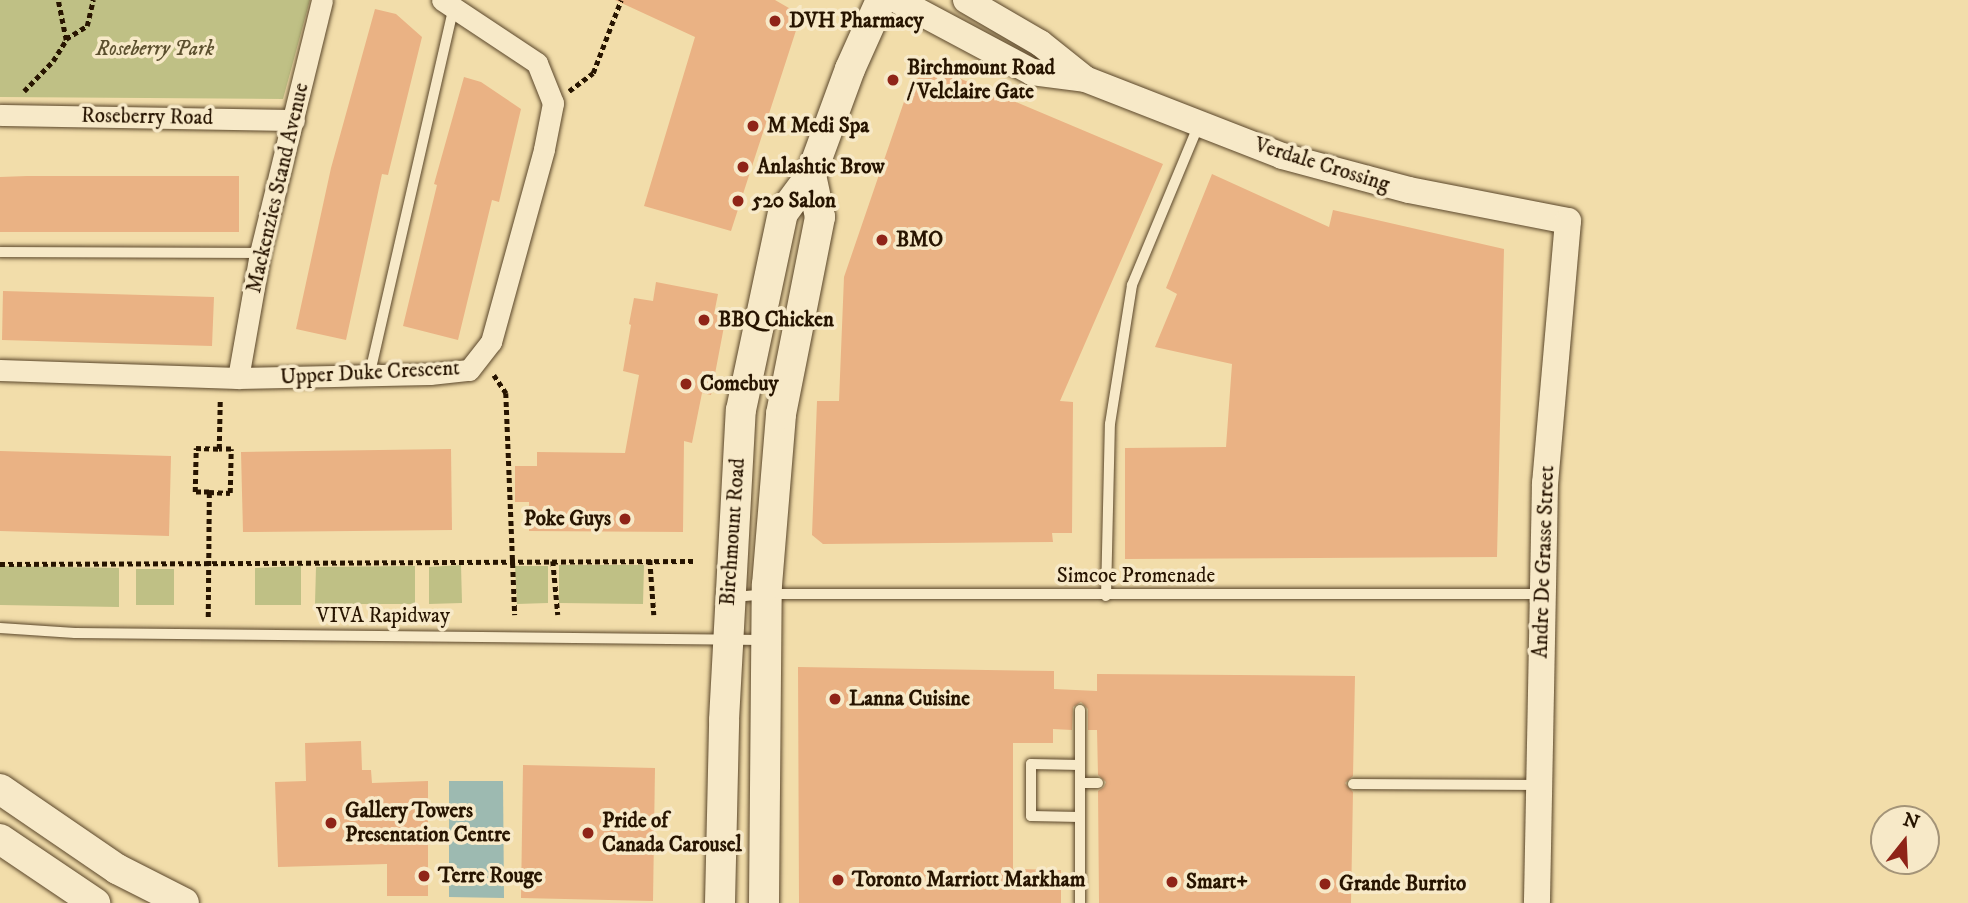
<!DOCTYPE html>
<style>
body{margin:0}
#map{position:relative;width:1968px;height:903px;overflow:hidden;background:#f2ddaa;font-family:"IM FELL DW Pica",serif}
div>[style]{position:absolute}
[style*='--x']{left:calc(var(--x)*1px);top:calc(var(--y)*1px);width:calc(var(--w)*1px);rotate:calc(var(--a)*1deg)}
.green>*{inset:0;background:#bfc085}
.water>*{inset:0;background:#9dbab1}
.building>*{inset:0;background:#eab284}
.path>*{height:4.5px;margin-top:-2.25px;transform-origin:0;background:repeating-linear-gradient(90deg,#271400 0 5px,transparent 0 8.5px)}
.roads{filter:drop-shadow(0 0 2px #5a462a) drop-shadow(0 0 2px #5a462a)}
.service>*{height:10px;margin:-5px;padding:0 5px;transform-origin:5px;border-radius:5px;background:#f7e9c8}
.minor>*{height:21px;margin:-10.5px;padding:0 10.5px;transform-origin:10.5px;border-radius:10.5px;background:#f7e9c8}
.tertiary>*{height:26px;margin:-13px;padding:0 13px;transform-origin:13px;border-radius:13px;background:#f7e9c8}
.secondary>*{height:30px;margin:-15px;padding:0 15px;transform-origin:15px;border-radius:15px;background:#f7e9c8}
.dots>*{width:19px;height:19px;translate:-50% -50%;box-sizing:border-box;border:4px solid #f7e9c8;border-radius:50%}
span{translate:-50% -50%;white-space:nowrap;text-align:center;line-height:1.15;-webkit-text-stroke:7px #f7e9c8;paint-order:stroke}
.poi-label{font-size:21px;color:#271400;font-weight:700}
.left{translate:0 -50%;text-align:left}
.right{translate:-100% -50%;text-align:right}
.park-label{font-size:21px;color:#5c502f;font-style:italic}
.street-label{font-size:21px;color:#271400}
.north{position:absolute;left:1870px;top:805px;width:70px;height:70px;box-sizing:border-box;background:#f7e9c8;border:2px solid #a49478;border-radius:50%;rotate:18deg;font-size:19px;font-weight:700;line-height:28px;text-align:center;color:#271400}
.north::after{content:'';display:block;margin:auto;width:24px;height:32px;background:#8f2418;clip-path:polygon(50% 0,100% 100%,50% 72%,0 100%)}
</style>
<div id="map">
<div class="green">
<div style="clip-path:polygon(0 0,310px 0,283px 99px,0 97px)"></div>
<div style="clip-path:polygon(461px 565px,462px 603px,429px 604px,429px 567px)"></div>
<div style="clip-path:polygon(559px 565px,644px 565px,643px 604px,559px 603px)"></div>
<div style="clip-path:polygon(0 566px,119px 568px,119px 607px,0 605px)"></div>
<div style="clip-path:polygon(301px 566px,301px 605px,255px 605px,255px 568px)"></div>
<div style="clip-path:polygon(415px 566px,415px 604px,315px 604px,316px 567px)"></div>
<div style="clip-path:polygon(515px 566px,548px 566px,548px 603px,517px 604px)"></div>
<div style="clip-path:polygon(136px 569px,174px 569px,174px 605px,136px 605px)"></div>
</div>
<div class="water">
<div style="clip-path:polygon(449px 781px,503px 781px,504px 898px,449px 897px)"></div>
</div>
<div class="building">
<div style="clip-path:polygon(615px 0,775px 0,801px 15px,731px 231px,644px 206px,695px 37px)"></div>
<div style="clip-path:polygon(375px 9px,396px 14px,422px 37px,388px 175px,382px 174px,346px 340px,296px 329px,331px 168px)"></div>
<div style="clip-path:polygon(937px 72px,947px 73px,1163px 164px,1060px 401px,1073px 402px,1072px 533px,1052px 533px,1053px 542px,823px 544px,812px 535px,817px 401px,839px 401px,844px 277px,907px 93px,914px 81px,924px 74px)"></div>
<div style="clip-path:polygon(464px 77px,481px 82px,521px 109px,499px 202px,492px 200px,458px 340px,403px 326px,437px 185px,434px 184px)"></div>
<div style="clip-path:polygon(1212px 174px,1329px 227px,1333px 210px,1504px 249px,1497px 557px,1125px 559px,1125px 448px,1226px 447px,1232px 364px,1155px 347px,1177px 294px,1166px 288px)"></div>
<div style="clip-path:polygon(27px 176px,239px 176px,239px 232px,0 232px,0 177px)"></div>
<div style="clip-path:polygon(656px 282px,718px 294px,714px 314px,726px 316px,711px 395px,702px 393px,692px 443px,684px 441px,683px 532px,529px 531px,529px 502px,515px 502px,515px 466px,537px 466px,537px 452px,625px 453px,639px 375px,623px 371px,631px 325px,629px 324px,634px 298px,653px 301px)"></div>
<div style="clip-path:polygon(3px 291px,214px 297px,212px 346px,2px 340px)"></div>
<div style="clip-path:polygon(451px 449px,452px 530px,243px 532px,241px 452px)"></div>
<div style="clip-path:polygon(0 451px,171px 456px,169px 536px,0 531px)"></div>
<div style="clip-path:polygon(798px 667px,1054px 671px,1054px 689px,1097px 691px,1097px 674px,1355px 676px,1353px 776px,1345px 783px,1353px 792px,1351px 903px,1099px 903px,1098px 791px,1104px 787px,1106px 782px,1098px 775px,1097px 730px,1088px 730px,1088px 709px,1081px 702px,1073px 707px,1072px 730px,1053px 729px,1053px 743px,1013px 743px,1013px 869px,1061px 870px,1061px 903px,799px 903px)"></div>
<div style="clip-path:polygon(361px 741px,362px 770px,371px 770px,372px 783px,428px 781px,428px 896px,387px 896px,387px 864px,278px 867px,275px 782px,306px 781px,305px 743px)"></div>
<div style="clip-path:polygon(523px 765px,655px 768px,653px 901px,521px 898px)"></div>
</div>
<div class="path">
<div style="--x:66;--y:39;--w:25;--a:-32"></div>
<div style="--x:87;--y:26;--w:27;--a:-77"></div>
<div style="--x:24;--y:91;--w:42;--a:-46"></div>
<div style="--x:53;--y:61;--w:25;--a:-58"></div>
<div style="--x:66;--y:40;--w:41;--a:-101.3"></div>
<div style="--x:569;--y:91;--w:30;--a:-37"></div>
<div style="--x:593;--y:73;--w:78;--a:-69"></div>
<div style="--x:494;--y:375;--w:22;--a:56"></div>
<div style="--x:506;--y:393;--w:222;--a:87.7"></div>
<div style="--x:209;--y:492;--w:14;--a:180"></div>
<div style="--x:195;--y:492;--w:44;--a:-88.7"></div>
<div style="--x:196;--y:448;--w:23;--a:2"></div>
<div style="--x:650;--y:560;--w:55;--a:85.8"></div>
<div style="--x:553;--y:561;--w:54;--a:84.7"></div>
<div style="--x:0;--y:564;--w:693;--a:-0.25"></div>
<div style="--x:208;--y:617;--w:125;--a:-89.5"></div>
<div style="--x:209;--y:492;--w:21;--a:3"></div>
<div style="--x:230;--y:493;--w:44;--a:-88.7"></div>
<div style="--x:231;--y:449;--w:12;--a:180"></div>
<div style="--x:219;--y:449;--w:49;--a:-88.8"></div>
</div>
<div class="roads">
<div class="service">
<div style="--x:0;--y:252;--w:260;--a:0.2"></div>
<div style="--x:369;--y:377;--w:376;--a:-77.1"></div>
<div style="--x:1106;--y:596;--w:172;--a:-88.7"></div>
<div style="--x:1110;--y:424;--w:141;--a:-81"></div>
<div style="--x:1132;--y:285;--w:174;--a:-67.4"></div>
<div style="--x:734;--y:597;--w:33;--a:-5"></div>
<div style="--x:767;--y:594;--w:776;--a:0"></div>
<div style="--x:0;--y:628;--w:75;--a:3.8"></div>
<div style="--x:75;--y:633;--w:688;--a:0.58"></div>
<div style="--x:1080;--y:710;--w:193;--a:90"></div>
<div style="--x:1080;--y:765;--w:49;--a:-178.8"></div>
<div style="--x:1031;--y:764;--w:52;--a:90"></div>
<div style="--x:1031;--y:816;--w:49;--a:1.2"></div>
<div style="--x:1080;--y:783;--w:18;--a:0"></div>
<div style="--x:1353;--y:784;--w:186;--a:0.3"></div>
</div>
<div class="minor">
<div style="--x:0;--y:115;--w:294;--a:1"></div>
<div style="--x:0;--y:370;--w:238;--a:1.9"></div>
<div style="--x:238;--y:378;--w:192;--a:-1.2"></div>
<div style="--x:430;--y:374;--w:39;--a:-6"></div>
<div style="--x:469;--y:370;--w:36;--a:-52"></div>
<div style="--x:491;--y:342;--w:200;--a:-74.6"></div>
<div style="--x:544;--y:149;--w:47;--a:-78.9"></div>
<div style="--x:553;--y:103;--w:43;--a:-111.8"></div>
<div style="--x:537;--y:63;--w:114;--a:-146.4"></div>
<div style="--x:238;--y:378;--w:127;--a:-80"></div>
<div style="--x:260;--y:253;--w:260;--a:-76.2"></div>
</div>
<div class="tertiary">
<div style="--x:897;--y:0;--w:153;--a:28.1"></div>
<div style="--x:1032;--y:72;--w:53;--a:7.5"></div>
<div style="--x:1085;--y:79;--w:212;--a:21.3"></div>
<div style="--x:1282;--y:156;--w:131;--a:15"></div>
<div style="--x:1409;--y:190;--w:162;--a:11"></div>
<div style="--x:1568;--y:221;--w:263;--a:95"></div>
<div style="--x:1545;--y:483;--w:420;--a:91.1"></div>
<div style="--x:966;--y:0;--w:86;--a:30.2"></div>
<div style="--x:1040;--y:43;--w:56;--a:38.5"></div>
</div>
<div class="secondary">
<div style="--x:0;--y:789;--w:142;--a:34.4"></div>
<div style="--x:117;--y:869;--w:75;--a:26.9"></div>
<div style="--x:0;--y:839;--w:115;--a:34"></div>
<div style="--x:720;--y:903;--w:183;--a:-88.7"></div>
<div style="--x:724;--y:720;--w:310;--a:-86.9"></div>
<div style="--x:741;--y:410;--w:201;--a:-78"></div>
<div style="--x:783;--y:213;--w:47;--a:-53.6"></div>
<div style="--x:811;--y:175;--w:113;--a:-69.8"></div>
<div style="--x:850;--y:69;--w:76;--a:-65.8"></div>
<div style="--x:764;--y:903;--w:318;--a:-89.5"></div>
<div style="--x:767;--y:585;--w:172;--a:-85.3"></div>
<div style="--x:781;--y:414;--w:201;--a:-78.8"></div>
<div style="--x:820;--y:217;--w:43;--a:-102.1"></div>
</div>
</div>
<div class="dots">
<div style="left:775px;top:21px;background:#8f2418"></div>
<div style="left:893px;top:80px;background:#8f2418"></div>
<div style="left:753px;top:126px;background:#8f2418"></div>
<div style="left:743px;top:167px;background:#8f2418"></div>
<div style="left:738px;top:201px;background:#8f2418"></div>
<div style="left:882px;top:240px;background:#8f2418"></div>
<div style="left:704px;top:320px;background:#8f2418"></div>
<div style="left:686px;top:384px;background:#8f2418"></div>
<div style="left:625px;top:519px;background:#8f2418"></div>
<div style="left:835px;top:699px;background:#8f2418"></div>
<div style="left:331px;top:823px;background:#8f2418"></div>
<div style="left:588px;top:833px;background:#8f2418"></div>
<div style="left:424px;top:876px;background:#8f2418"></div>
<div style="left:838px;top:880px;background:#8f2418"></div>
<div style="left:1172px;top:882px;background:#8f2418"></div>
<div style="left:1325px;top:884px;background:#8f2418"></div>
</div>
<div class="poi-label">
<span class="left" style="left:789px;top:21px">DVH Pharmacy</span>
<span class="left" style="left:907px;top:80px">Birchmount Road<br>/ Velclaire Gate</span>
<span class="left" style="left:767px;top:126px">M Medi Spa</span>
<span class="left" style="left:757px;top:167px">Anlashtic Brow</span>
<span class="left" style="left:752px;top:201px">520 Salon</span>
<span class="left" style="left:896px;top:240px">BMO</span>
<span class="left" style="left:718px;top:320px">BBQ Chicken</span>
<span class="left" style="left:700px;top:384px">Comebuy</span>
<span class="right" style="left:611px;top:519px">Poke Guys</span>
<span class="left" style="left:849px;top:699px">Lanna Cuisine</span>
<span class="left" style="left:345px;top:823px">Gallery Towers<br>Presentation Centre</span>
<span class="left" style="left:602px;top:833px">Pride of<br>Canada Carousel</span>
<span class="left" style="left:438px;top:876px">Terre Rouge</span>
<span class="left" style="left:852px;top:880px">Toronto Marriott Markham</span>
<span class="left" style="left:1186px;top:882px">Smart+</span>
<span class="left" style="left:1339px;top:884px">Grande Burrito</span>
</div>
<div class="park-label">
<span style="left:155px;top:49px">Roseberry Park</span>
</div>
<div class="street-label">
<span style="left:147px;top:117px;rotate:1deg">Roseberry Road</span>
<span style="left:1322px;top:165px;rotate:17deg">Verdale Crossing</span>
<span style="left:278px;top:188px;rotate:-77deg">Mackenzies Stand Avenue</span>
<span style="left:370px;top:373px;rotate:-3deg">Upper Duke Crescent</span>
<span style="left:733px;top:532px;rotate:-86deg">Birchmount Road</span>
<span style="left:1544px;top:562px;rotate:-88deg">Andre De Grasse Street</span>
<span style="left:1136px;top:576px">Simcoe Promenade</span>
<span style="left:383px;top:616px">VIVA Rapidway</span>
</div>
<div class="north">N</div>
</div>
